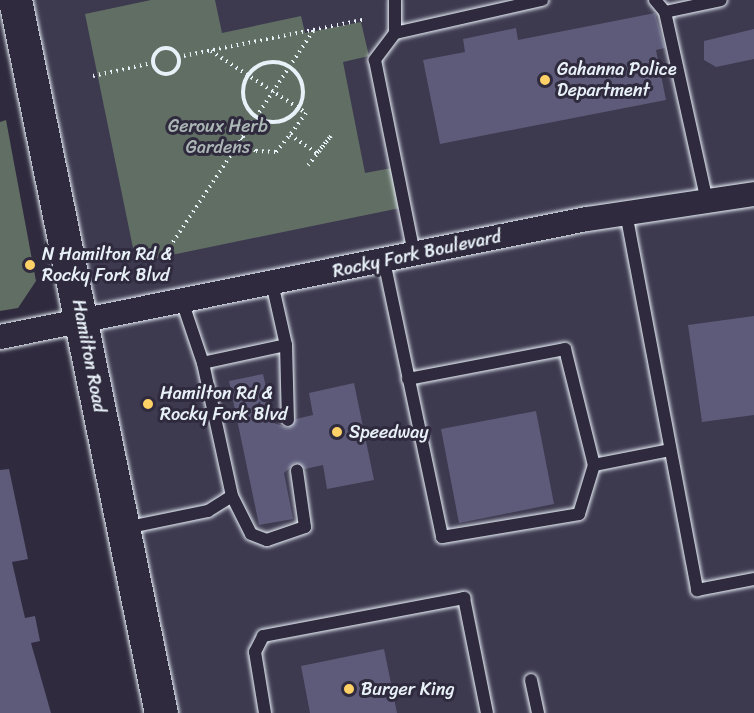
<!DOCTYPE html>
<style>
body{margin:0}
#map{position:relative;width:754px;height:713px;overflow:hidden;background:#2f2a3d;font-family:Sriracha,sans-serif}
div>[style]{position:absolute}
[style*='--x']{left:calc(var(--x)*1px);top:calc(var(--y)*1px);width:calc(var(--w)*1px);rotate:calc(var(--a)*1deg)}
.built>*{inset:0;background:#3d394f}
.green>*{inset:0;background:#616e64}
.building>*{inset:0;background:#5d5b79}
.path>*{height:4px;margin-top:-2px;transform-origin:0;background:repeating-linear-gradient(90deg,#e8f1f8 0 1.5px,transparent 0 6px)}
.path>.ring{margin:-2px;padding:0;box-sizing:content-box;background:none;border:4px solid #e8f1f8;border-radius:50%}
.roads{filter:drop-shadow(0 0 2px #e8f1f8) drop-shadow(0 0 2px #e8f1f8)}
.lane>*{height:12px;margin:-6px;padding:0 6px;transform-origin:6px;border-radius:6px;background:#2f2a3d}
.street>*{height:24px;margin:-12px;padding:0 12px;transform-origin:12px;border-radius:12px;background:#2f2a3d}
.primary>*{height:33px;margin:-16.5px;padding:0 16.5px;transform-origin:16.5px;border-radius:16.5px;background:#2f2a3d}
.dots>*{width:16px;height:16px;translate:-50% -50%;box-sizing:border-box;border:3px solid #2f2a3d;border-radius:50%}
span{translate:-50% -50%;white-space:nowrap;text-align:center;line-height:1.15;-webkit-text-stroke:6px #2f2a3d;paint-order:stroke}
.poi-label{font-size:18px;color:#e8f1f8}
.left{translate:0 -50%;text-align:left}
.park-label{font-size:18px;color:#abb6b5}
.street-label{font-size:18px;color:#e8f1f8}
</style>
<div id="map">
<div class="built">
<div style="clip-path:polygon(9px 0,754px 0,754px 713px,150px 713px)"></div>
</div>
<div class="green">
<div style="clip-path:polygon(151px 0,215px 0,222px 33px,301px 16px,305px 33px,361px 22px,369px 56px,343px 62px,365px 173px,397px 167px,405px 207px,152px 259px,133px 248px,85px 14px)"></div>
<div style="clip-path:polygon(6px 120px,36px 281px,18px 308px,0 311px,0 122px)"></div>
</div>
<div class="building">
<div style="clip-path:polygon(655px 13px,665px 48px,656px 50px,666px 100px,440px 144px,423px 60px,465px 52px,463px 39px,516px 28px,518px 40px)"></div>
<div style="clip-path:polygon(754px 29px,754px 59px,716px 67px,704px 60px,704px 41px)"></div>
<div style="clip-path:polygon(754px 316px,754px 415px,702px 422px,688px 325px)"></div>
<div style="clip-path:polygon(263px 374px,274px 423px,288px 428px,296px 419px,313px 415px,309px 393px,354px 383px,374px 480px,327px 489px,323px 465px,305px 469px,295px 463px,284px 473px,293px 519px,259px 525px,229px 381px)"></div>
<div style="clip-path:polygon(536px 411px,554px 504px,459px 523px,441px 429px)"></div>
<div style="clip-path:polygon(9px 469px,28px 559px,12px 562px,25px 618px,35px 616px,40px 641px,31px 643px,51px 713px,0 713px,0 470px)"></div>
<div style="clip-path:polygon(384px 649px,397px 713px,310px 713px,301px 666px)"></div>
</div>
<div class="path">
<div class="ring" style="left:153px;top:48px;width:22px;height:22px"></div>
<div style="--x:211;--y:51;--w:113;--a:33.1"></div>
<div style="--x:306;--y:113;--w:27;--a:126"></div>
<div style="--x:290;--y:135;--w:32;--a:34"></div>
<div style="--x:317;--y:153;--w:22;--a:-51"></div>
<div style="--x:331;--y:136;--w:37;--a:128"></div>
<div style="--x:178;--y:57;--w:188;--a:-11.4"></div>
<div class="ring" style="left:243px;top:62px;width:56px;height:56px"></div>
<div style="--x:93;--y:76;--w:60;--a:-12.4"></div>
<div style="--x:241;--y:138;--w:20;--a:41"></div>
<div style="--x:256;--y:151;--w:20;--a:3"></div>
<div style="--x:276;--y:152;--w:22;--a:-51"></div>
<div style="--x:163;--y:257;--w:273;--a:-56.4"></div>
</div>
<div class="roads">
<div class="lane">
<div style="--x:395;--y:0;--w:33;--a:90"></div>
<div style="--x:395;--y:33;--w:34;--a:127"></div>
<div style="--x:375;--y:60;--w:198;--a:78.6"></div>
<div style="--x:655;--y:0;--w:16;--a:50"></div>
<div style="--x:665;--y:12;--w:194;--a:77.5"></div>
<div style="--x:665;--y:12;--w:57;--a:-12.1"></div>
<div style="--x:395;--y:33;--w:151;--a:-12.7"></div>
<div style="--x:626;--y:213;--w:384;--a:79.3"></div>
<div style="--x:697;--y:590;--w:58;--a:-10.9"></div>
<div style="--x:384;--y:261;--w:282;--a:78.1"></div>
<div style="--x:442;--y:537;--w:139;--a:-9.5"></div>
<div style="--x:579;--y:514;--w:51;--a:-73"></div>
<div style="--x:594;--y:465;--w:77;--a:-11.2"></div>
<div style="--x:272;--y:283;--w:64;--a:77.3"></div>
<div style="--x:286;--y:345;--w:75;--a:88.5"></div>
<div style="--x:182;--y:301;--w:65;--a:71.3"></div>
<div style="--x:286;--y:345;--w:85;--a:167.8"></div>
<div style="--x:203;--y:363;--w:136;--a:77.7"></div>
<div style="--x:232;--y:496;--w:42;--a:63.4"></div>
<div style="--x:251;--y:534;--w:17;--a:21"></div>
<div style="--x:267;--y:540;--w:40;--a:-18.9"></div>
<div style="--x:305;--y:527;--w:57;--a:-98.1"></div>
<div style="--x:408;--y:379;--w:160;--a:-10.8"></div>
<div style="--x:565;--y:349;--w:120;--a:76"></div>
<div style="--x:125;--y:528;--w:85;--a:-11.6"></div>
<div style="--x:208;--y:511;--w:28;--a:-32"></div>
<div style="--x:531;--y:680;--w:34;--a:78"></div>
<div style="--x:265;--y:713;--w:62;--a:-99.3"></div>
<div style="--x:255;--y:652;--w:18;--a:-63"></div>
<div style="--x:263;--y:636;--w:205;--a:-10.7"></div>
<div style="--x:464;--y:598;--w:117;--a:78.7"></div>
</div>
<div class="street">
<div style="--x:0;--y:337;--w:599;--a:-11.37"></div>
<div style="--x:587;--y:219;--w:169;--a:-8.5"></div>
</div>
<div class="primary">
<div style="--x:15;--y:0;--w:728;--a:78.43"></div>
</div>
</div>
<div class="dots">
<div style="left:545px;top:80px;background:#ffd166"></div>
<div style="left:30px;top:265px;background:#ffd166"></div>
<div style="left:148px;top:404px;background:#ffd166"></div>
<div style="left:337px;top:432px;background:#ffd166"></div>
<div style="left:349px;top:689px;background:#ffd166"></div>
</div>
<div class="poi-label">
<span class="left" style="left:557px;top:80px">Gahanna Police<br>Department</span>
<span class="left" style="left:42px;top:265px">N Hamilton Rd &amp;<br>Rocky Fork Blvd</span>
<span class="left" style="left:160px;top:404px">Hamilton Rd &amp;<br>Rocky Fork Blvd</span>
<span class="left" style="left:349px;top:432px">Speedway</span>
<span class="left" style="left:361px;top:689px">Burger King</span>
</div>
<div class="park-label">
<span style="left:218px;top:137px">Geroux Herb<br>Gardens</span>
</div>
<div class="street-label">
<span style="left:417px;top:254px;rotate:-12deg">Rocky Fork Boulevard</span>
<span style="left:89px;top:356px;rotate:79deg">Hamilton Road</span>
</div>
</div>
